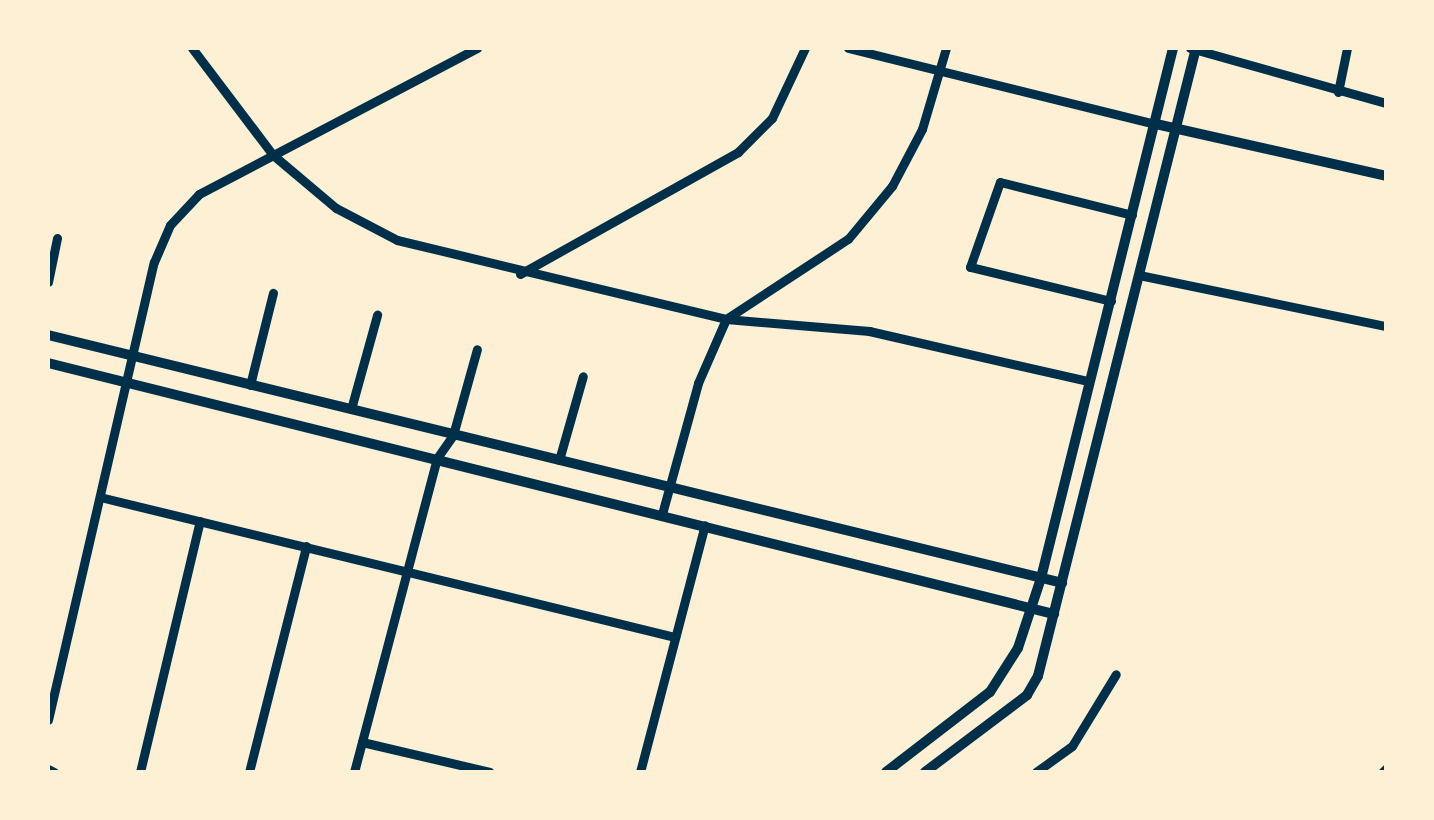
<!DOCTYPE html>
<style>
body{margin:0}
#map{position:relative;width:1434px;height:820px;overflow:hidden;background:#fdf0d5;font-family:Roboto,sans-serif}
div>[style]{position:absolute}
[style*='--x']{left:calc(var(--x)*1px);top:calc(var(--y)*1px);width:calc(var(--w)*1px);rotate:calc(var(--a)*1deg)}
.service>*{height:4px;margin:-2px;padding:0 2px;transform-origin:2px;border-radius:2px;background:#003049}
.minor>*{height:9px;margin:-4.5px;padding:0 4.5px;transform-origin:4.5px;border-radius:4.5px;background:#003049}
.tertiary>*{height:10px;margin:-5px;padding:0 5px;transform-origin:5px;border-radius:5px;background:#003049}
span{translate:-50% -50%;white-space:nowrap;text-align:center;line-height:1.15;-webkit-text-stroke:8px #fdf0d5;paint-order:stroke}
.frame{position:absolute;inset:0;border:50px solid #fdf0d5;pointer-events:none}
</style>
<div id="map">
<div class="service">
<div style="--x:1380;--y:772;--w:8;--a:-45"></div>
</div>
<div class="minor">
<div style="--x:192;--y:48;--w:134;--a:52.9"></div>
<div style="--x:273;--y:155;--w:82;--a:40.1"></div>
<div style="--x:336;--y:208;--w:69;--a:27.7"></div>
<div style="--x:397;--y:240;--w:338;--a:13.5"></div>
<div style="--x:726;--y:319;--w:144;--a:4.8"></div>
<div style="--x:869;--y:331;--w:225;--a:12.9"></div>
<div style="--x:848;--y:48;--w:317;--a:13.9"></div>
<div style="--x:1190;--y:48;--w:204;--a:15.7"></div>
<div style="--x:1338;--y:92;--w:45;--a:-78.4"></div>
<div style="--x:520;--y:274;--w:250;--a:-29.2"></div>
<div style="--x:738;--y:152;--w:48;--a:-45"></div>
<div style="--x:772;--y:118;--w:77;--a:-64.8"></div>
<div style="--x:1139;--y:275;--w:252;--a:11.7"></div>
<div style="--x:48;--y:282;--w:45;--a:-78.4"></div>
<div style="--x:1111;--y:301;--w:145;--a:-166.4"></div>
<div style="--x:970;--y:267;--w:90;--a:-70.6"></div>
<div style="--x:1000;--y:182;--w:136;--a:14"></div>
<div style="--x:250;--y:385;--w:95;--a:-76"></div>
<div style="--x:351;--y:409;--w:98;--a:-74.5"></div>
<div style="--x:559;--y:460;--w:87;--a:-74.1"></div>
<div style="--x:100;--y:497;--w:592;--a:13.68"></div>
<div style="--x:662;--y:514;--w:136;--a:-74.6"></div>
<div style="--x:698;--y:383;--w:70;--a:-66.4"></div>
<div style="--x:726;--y:319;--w:146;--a:-33.3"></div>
<div style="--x:848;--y:239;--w:69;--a:-50.3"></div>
<div style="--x:892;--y:186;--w:64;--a:-62.2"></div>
<div style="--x:922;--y:129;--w:84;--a:-73.5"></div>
<div style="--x:48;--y:720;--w:470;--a:-77"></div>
<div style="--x:154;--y:262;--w:40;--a:-66.6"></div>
<div style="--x:170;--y:225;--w:42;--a:-46.9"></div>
<div style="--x:199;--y:194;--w:314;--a:-27.7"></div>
<div style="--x:362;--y:742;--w:131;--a:13.2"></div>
<div style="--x:48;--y:769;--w:7;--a:27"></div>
<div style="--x:140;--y:772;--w:258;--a:-76.6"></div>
<div style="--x:249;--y:772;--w:233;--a:-75.8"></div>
<div style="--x:354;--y:772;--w:325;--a:-75.2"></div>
<div style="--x:437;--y:458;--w:28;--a:-55"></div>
<div style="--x:453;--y:435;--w:89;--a:-74.4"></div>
<div style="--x:640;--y:772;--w:255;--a:-75.3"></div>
<div style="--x:1036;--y:772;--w:44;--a:-35.8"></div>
<div style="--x:1072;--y:746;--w:84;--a:-58.6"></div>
</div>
<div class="tertiary">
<div style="--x:1156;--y:124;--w:236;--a:12.7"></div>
<div style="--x:48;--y:335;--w:1044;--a:13.74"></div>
<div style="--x:48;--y:363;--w:1037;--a:14.01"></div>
<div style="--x:886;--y:772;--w:131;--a:-37.6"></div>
<div style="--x:990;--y:692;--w:52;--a:-57.5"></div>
<div style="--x:1018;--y:648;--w:74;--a:-71.8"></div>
<div style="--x:1041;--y:578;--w:546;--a:-76.01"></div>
<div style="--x:925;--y:772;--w:128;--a:-37"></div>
<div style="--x:1027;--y:695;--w:22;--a:-60"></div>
<div style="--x:1038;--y:676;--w:648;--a:-75.88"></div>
</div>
<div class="frame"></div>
</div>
